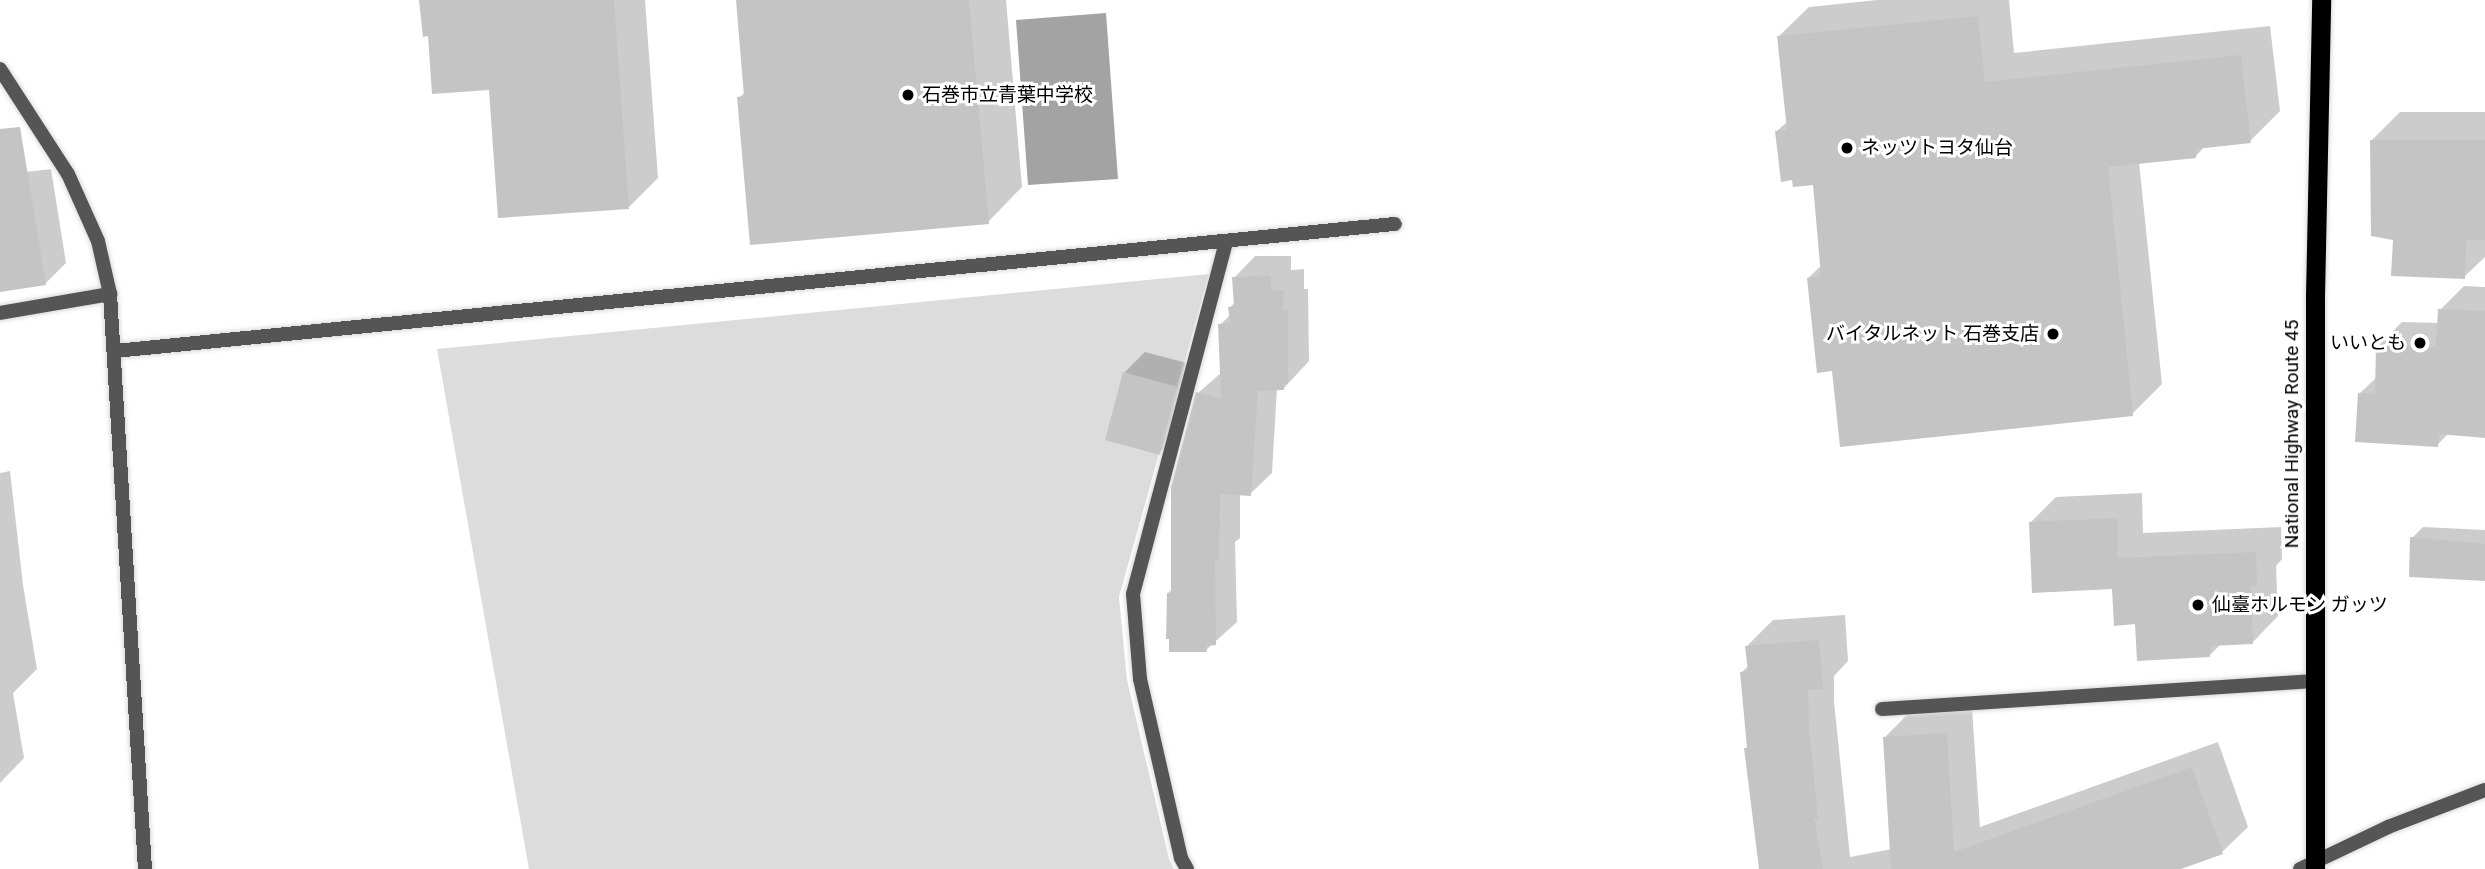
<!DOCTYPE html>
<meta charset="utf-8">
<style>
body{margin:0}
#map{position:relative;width:2485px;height:869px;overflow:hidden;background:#fff;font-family:Roboto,"Noto Sans JP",sans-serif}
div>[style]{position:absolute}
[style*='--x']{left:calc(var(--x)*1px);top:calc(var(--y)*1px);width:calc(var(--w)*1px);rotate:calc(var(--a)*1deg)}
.green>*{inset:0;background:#dcdcdc}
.water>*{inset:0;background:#a3a3a3}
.shadow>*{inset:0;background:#0003}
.building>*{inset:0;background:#c4c4c4}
.roads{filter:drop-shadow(0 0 2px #dbdbdb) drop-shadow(0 0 2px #dbdbdb)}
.service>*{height:14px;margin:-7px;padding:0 7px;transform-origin:7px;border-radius:7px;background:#555}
.minor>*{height:14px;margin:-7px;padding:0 7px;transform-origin:7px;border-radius:7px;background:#555}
.tertiary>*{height:14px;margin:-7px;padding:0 7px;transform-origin:7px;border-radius:7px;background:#555}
.trunk>*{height:19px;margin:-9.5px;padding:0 9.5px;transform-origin:9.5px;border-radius:9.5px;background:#000}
.dots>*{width:19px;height:19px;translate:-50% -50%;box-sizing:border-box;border:4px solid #fff;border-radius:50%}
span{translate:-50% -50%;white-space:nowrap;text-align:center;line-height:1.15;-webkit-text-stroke:6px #fff;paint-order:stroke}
.poi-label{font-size:19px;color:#000}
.left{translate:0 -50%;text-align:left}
.right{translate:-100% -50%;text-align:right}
.street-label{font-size:19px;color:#000}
</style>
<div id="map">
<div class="green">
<div style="clip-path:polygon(1209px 274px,1119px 597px,1127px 680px,1169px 859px,1174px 869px,529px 869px,437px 349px)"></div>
</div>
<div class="water">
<div style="clip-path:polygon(1106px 13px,1118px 179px,1028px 185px,1016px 20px)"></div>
</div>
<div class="shadow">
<div style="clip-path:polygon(421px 0,645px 0,658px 178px,629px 207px,429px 34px)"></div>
<div style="clip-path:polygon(738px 0,1006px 0,1022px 187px,988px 222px,739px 98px,746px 91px)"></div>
<div style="clip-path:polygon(1877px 0,2009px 0,2014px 53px,2270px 26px,2280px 111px,2250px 141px,2205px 146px,2196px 156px,2139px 162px,2162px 384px,2132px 414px,1834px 369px,1808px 278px,1822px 265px,1814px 183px,1777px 131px,1788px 121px,1779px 36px,1809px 7px)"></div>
<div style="clip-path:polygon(2400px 112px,2485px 112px,2485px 257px,2464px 277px,2395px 239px,2372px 140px)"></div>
<div style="clip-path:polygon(51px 169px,66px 263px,45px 284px,0 291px,0 175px)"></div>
<div style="clip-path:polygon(1255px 256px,1291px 256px,1291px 270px,1304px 269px,1304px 289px,1308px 289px,1309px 361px,1284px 388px,1277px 388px,1272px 473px,1250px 494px,1240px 494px,1240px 538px,1235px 542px,1237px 622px,1206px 650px,1168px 593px,1173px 589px,1198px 393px,1222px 372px,1220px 325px,1231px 314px,1230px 308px,1235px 302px,1234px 278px)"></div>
<div style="clip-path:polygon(2464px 286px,2485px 287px,2485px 436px,2449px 433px,2437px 445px,2360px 393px,2377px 377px,2378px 346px,2402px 322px,2439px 323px,2440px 310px)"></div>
<div style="clip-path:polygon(1145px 352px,1198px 366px,1181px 432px,1159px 453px,1124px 373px)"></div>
<div style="clip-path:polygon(10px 471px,23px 585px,37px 669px,13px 693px,24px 758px,0 783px,0 473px)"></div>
<div style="clip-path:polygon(2142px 493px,2143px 533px,2281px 527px,2282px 559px,2276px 566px,2278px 616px,2253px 642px,2222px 643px,2209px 656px,2136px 623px,2113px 588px,2030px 523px,2056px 497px)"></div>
<div style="clip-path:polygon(2423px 527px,2485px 530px,2485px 580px,2412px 538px)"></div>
<div style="clip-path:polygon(1845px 615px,1848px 661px,1834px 676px,1834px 701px,1850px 857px,1892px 849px,1885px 737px,1911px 711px,1972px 708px,1980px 827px,2218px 742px,2248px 827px,2222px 852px,2176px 869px,1761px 869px,1745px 749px,1748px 746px,1742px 672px,1749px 665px,1747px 646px,1773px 620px)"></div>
</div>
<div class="building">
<div style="clip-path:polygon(419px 0,614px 0,629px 209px,498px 218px,489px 90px,432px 94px,428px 36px,423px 37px)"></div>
<div style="clip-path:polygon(736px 0,969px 0,989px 224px,750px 245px,737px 97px,744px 96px)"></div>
<div style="clip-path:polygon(1978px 16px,1985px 82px,2241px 55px,2251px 143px,2196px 149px,2196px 158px,2108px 167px,2133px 416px,1840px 447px,1832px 371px,1817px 373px,1807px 278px,1821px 276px,1813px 185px,1793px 187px,1792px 180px,1781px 182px,1775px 131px,1787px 130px,1777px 36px)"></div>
<div style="clip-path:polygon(20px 127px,46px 285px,0 292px,0 129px)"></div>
<div style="clip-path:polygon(2370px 140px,2485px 140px,2485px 240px,2466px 240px,2465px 279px,2391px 276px,2393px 240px,2371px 236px)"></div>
<div style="clip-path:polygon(1271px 276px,1271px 291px,1284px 290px,1283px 309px,1288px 309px,1288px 384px,1284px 384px,1284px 390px,1258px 391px,1251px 496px,1220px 494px,1219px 561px,1215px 561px,1216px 645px,1206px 646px,1207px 652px,1169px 652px,1169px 639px,1166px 639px,1167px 593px,1171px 593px,1171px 487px,1196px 392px,1221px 399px,1218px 324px,1230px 323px,1228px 307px,1234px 306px,1232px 277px)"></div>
<div style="clip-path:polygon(2438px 309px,2485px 311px,2485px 438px,2439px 434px,2438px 447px,2355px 442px,2358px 393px,2375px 394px,2376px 345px,2436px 347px)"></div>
<div style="clip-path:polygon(1123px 372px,1178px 387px,1160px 455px,1105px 440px)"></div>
<div style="clip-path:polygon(2118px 518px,2118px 558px,2256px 552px,2257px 587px,2251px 587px,2253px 644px,2210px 646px,2210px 657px,2137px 661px,2135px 624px,2114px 626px,2112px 589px,2032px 593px,2029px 522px)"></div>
<div style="clip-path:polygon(2410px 537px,2485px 544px,2485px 581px,2409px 577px)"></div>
<div style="clip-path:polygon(1819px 640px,1823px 689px,1808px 690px,1809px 728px,1818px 818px,1814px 818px,1823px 869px,1759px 869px,1744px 748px,1747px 748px,1740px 672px,1748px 671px,1745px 646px)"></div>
<div style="clip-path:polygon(1947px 733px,1954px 852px,2192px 767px,2223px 854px,2181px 869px,1891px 869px,1883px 737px)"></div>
</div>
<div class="roads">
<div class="service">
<div style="--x:1882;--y:709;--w:434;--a:-3.7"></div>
<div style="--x:1187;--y:869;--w:13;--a:-119"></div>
<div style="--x:1181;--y:858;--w:184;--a:-102.9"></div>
<div style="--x:1140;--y:679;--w:85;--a:-94.7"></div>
<div style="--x:1133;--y:594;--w:365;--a:-75.2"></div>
</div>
<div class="minor">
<div style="--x:0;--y:313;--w:112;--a:-9.8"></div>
<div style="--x:115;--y:351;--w:1286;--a:-5.67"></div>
</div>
<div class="tertiary">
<div style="--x:0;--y:69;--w:125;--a:57.1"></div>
<div style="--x:68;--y:174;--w:73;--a:65.9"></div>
<div style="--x:98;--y:241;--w:54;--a:77.2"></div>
<div style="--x:110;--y:294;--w:576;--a:86.52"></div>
<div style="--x:2300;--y:869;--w:98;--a:-25.5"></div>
<div style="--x:2388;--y:827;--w:104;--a:-20.9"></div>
</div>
<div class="trunk">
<div style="--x:2315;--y:869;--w:573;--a:-90"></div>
<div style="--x:2315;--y:296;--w:296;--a:-88.8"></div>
</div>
</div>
<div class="dots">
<div style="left:908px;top:95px;background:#000"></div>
<div style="left:1847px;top:148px;background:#000"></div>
<div style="left:2053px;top:334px;background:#000"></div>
<div style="left:2420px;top:343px;background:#000"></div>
<div style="left:2198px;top:605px;background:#000"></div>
</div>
<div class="poi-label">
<span class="left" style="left:922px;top:95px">石巻市立青葉中学校</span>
<span class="left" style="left:1861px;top:148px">ネッツトヨタ仙台</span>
<span class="right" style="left:2039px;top:334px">バイタルネット 石巻支店</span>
<span class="right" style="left:2406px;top:343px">いいとも</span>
<span class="left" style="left:2212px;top:605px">仙臺ホルモン ガッツ</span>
</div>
<div class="street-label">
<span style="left:2292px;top:434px;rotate:-90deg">National Highway Route 45</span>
</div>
</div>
